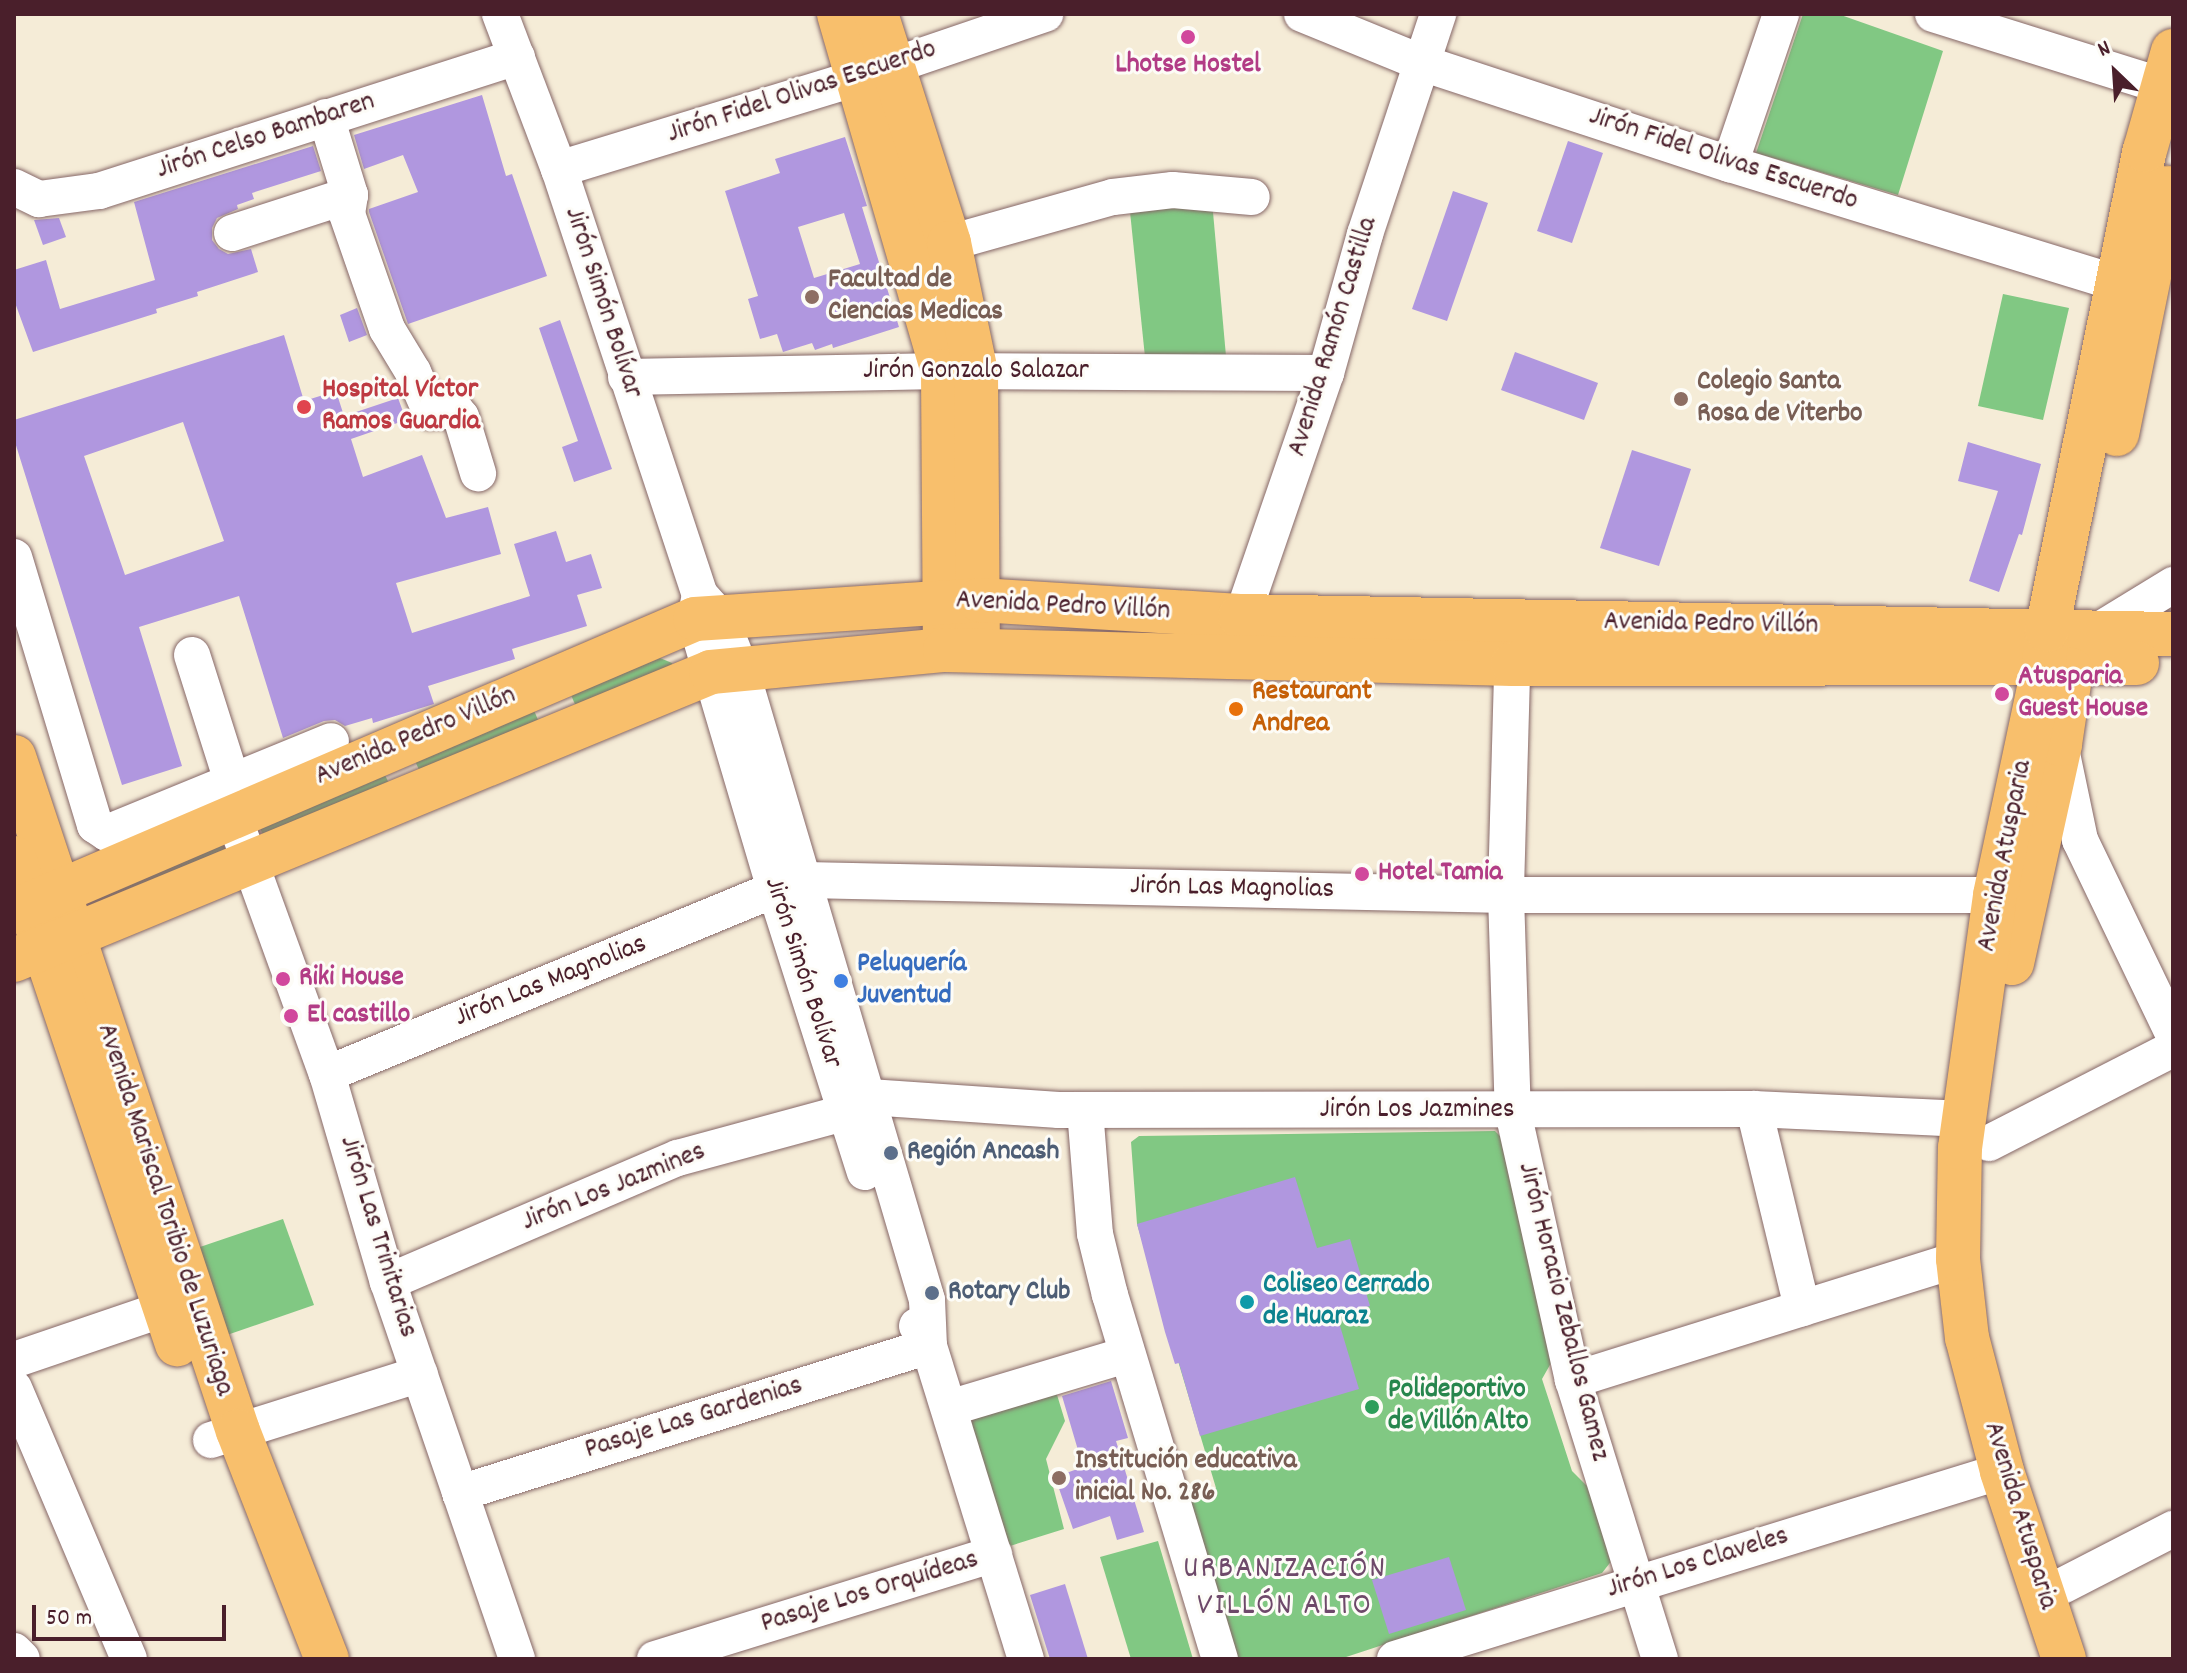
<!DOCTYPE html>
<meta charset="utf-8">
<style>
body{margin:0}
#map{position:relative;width:2187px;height:1673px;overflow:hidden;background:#f5ecd7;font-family:Dekko,sans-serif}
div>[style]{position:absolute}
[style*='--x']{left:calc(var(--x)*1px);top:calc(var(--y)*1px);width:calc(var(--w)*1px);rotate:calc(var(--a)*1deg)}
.green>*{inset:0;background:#81c883}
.building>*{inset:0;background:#b097df}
.roads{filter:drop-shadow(0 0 2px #866767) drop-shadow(0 0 2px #866767)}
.minor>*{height:36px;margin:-18px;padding:0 18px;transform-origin:18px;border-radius:18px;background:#fff}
.major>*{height:44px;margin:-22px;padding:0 22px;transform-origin:22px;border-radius:22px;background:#f8bf6c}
.dots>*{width:22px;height:22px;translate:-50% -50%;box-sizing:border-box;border:4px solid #fdfcf7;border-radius:50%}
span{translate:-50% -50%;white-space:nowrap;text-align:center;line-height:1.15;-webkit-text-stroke:6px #fdfcf7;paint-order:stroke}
.hotel-label{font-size:28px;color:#b23c85;font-weight:700}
.left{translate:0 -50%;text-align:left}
.street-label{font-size:28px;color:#4a1f2b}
.education-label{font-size:28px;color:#785e54;font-weight:700}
.health-label{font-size:28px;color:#be3a42;font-weight:700}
.food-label{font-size:28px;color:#c56008;font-weight:700}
.shop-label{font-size:28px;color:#366cbe;font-weight:700}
.service-label{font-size:28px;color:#4e5e75;font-weight:700}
.culture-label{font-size:28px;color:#0d838f;font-weight:700}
.leisure-label{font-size:28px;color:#27864d;font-weight:700}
.quarter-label{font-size:32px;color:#6e496a;letter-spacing:2px}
.frame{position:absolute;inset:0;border:16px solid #4a1f2b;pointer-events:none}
.north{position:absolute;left:2075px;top:32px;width:80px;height:80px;-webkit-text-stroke:6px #fdfcf7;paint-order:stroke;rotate:335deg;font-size:22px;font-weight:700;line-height:32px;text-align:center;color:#4a1f2b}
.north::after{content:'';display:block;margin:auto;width:28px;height:36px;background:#4a1f2b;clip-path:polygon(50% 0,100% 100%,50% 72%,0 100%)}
.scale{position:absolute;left:32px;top:1605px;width:194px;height:36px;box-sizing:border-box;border:4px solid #4a1f2b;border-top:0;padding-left:10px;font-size:24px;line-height:28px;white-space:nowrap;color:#4a1f2b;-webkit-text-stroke:6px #fdfcf7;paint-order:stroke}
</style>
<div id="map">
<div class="green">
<div style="clip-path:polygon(1803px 14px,1838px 14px,1943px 51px,1898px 195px,1756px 153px)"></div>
<div style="clip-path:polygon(1212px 201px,1226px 356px,1145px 357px,1129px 202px)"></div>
<div style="clip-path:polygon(2003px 294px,2069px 308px,2043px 420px,1978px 406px)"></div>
<div style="clip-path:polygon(660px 658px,672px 663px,675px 672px,580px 716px,571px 695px)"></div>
<div style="clip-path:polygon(532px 706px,542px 729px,424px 780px,413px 757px)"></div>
<div style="clip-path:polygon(384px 773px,395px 796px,266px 846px,259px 824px)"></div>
<div style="clip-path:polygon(221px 839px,229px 858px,93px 917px,86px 898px)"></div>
<div style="clip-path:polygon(1495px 1131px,1505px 1141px,1555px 1356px,1542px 1379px,1572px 1471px,1590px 1489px,1613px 1559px,1602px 1573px,1340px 1659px,1235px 1659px,1185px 1498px,1216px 1488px,1137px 1224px,1131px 1142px,1139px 1136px)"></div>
<div style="clip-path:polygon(283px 1219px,314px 1305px,227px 1335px,197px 1248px)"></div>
<div style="clip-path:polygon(1054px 1385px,1065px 1421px,1046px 1459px,1064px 1529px,1010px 1546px,969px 1424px,978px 1408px)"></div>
<div style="clip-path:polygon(1158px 1541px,1193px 1659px,1131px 1659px,1100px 1557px)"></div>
</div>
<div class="building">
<div style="clip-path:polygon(482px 95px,506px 176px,512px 174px,547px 276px,408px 324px,369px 212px,369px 209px,418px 192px,403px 155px,364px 169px,354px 135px)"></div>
<div style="clip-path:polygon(evenodd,845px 137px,867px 206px,862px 207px,899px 327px,833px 348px,832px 344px,815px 350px,812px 343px,783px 352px,777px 334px,760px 339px,748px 299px,758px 296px,725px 191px,780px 173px,775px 159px,845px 137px,844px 213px,860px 264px,814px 278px,798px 227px,844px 213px)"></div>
<div style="clip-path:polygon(1568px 141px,1603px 153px,1572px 243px,1537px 231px)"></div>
<div style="clip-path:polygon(313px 146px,321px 171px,252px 193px,254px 199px,237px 205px,238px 209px,217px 218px,212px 228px,212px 240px,219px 249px,228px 254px,251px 249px,258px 272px,197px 292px,198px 296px,156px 309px,157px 313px,33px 352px,14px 300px,14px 270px,46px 260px,60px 309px,155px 280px,134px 202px)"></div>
<div style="clip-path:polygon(1453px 191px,1488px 203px,1447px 321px,1412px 309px)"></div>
<div style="clip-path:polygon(59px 218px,66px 237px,43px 245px,34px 220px)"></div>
<div style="clip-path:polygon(357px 308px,367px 335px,349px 342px,340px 315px)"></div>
<div style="clip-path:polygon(560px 320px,612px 469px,574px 482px,562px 447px,578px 441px,539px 328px)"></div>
<div style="clip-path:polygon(evenodd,284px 335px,304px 401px,336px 391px,344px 416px,398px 398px,406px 420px,351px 439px,363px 477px,422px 455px,446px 518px,488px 507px,501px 554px,396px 583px,412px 633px,530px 596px,514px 544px,556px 531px,566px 562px,591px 554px,602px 588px,577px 595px,587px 626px,512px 649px,515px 659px,428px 686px,434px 704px,373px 723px,372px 718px,345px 726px,335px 720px,324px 721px,283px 738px,239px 596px,139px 627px,182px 766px,122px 785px,14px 439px,14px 420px,284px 335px,183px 422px,224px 541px,125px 575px,84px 456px,183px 422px)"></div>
<div style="clip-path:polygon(1515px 352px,1598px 383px,1584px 420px,1501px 390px)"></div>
<div style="clip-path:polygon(1968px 442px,2041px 464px,2022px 535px,2019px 534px,1999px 592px,1969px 581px,1998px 491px,1958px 481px)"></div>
<div style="clip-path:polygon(1632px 450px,1691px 469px,1659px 566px,1600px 548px)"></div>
<div style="clip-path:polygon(1295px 1177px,1317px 1248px,1350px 1239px,1370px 1306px,1337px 1316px,1359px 1389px,1200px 1436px,1179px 1363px,1175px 1364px,1165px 1332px,1137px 1224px)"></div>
<div style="clip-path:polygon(1111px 1381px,1128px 1438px,1116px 1441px,1144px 1532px,1117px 1540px,1110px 1516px,1073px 1529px,1055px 1477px,1083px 1467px,1062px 1396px)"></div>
<div style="clip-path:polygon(1449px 1557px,1466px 1610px,1389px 1634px,1372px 1580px)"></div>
<div style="clip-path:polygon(1065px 1584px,1088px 1659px,1050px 1659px,1030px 1595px)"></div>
</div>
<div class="roads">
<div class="minor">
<div style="--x:500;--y:14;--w:166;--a:69.2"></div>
<div style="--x:559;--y:169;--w:449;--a:71.7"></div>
<div style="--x:700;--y:595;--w:30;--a:48"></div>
<div style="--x:720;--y:617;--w:57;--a:68.4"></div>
<div style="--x:741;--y:670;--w:657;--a:73.55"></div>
<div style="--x:927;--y:1300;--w:46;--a:87.5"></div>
<div style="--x:1302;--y:14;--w:130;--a:22.2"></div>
<div style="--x:1422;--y:63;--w:324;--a:18.2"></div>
<div style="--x:1730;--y:164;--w:433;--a:17.1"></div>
<div style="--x:1933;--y:14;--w:251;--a:17.4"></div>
<div style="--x:326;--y:117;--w:82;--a:72.9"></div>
<div style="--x:350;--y:195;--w:19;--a:99"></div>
<div style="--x:347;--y:214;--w:122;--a:70.8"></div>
<div style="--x:387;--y:329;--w:50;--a:58.8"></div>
<div style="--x:413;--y:372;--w:43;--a:66.4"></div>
<div style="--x:430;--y:411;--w:26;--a:0"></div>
<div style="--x:456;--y:411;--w:8;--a:50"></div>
<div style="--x:461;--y:417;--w:59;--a:73.1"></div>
<div style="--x:1730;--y:164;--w:158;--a:-71.2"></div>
<div style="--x:559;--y:169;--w:312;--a:-17"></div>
<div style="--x:857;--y:78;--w:199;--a:-18.8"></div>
<div style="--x:14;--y:187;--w:28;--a:26"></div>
<div style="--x:39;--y:199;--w:61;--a:-7.6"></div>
<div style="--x:99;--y:191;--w:439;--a:-17.8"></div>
<div style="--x:232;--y:233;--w:124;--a:-17.9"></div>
<div style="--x:949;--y:243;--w:170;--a:-15.7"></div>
<div style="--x:1113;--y:197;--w:60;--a:-6.7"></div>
<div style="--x:1173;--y:190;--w:79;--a:5.1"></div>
<div style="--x:626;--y:377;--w:317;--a:-1.1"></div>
<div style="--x:943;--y:371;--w:383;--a:0.3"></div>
<div style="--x:14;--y:557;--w:280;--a:73.2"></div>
<div style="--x:95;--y:825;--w:14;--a:34"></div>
<div style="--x:107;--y:833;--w:242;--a:-22.3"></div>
<div style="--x:700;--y:595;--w:25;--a:102"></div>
<div style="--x:695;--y:619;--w:282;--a:73.5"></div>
<div style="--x:775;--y:889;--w:297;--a:72.4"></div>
<div style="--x:2093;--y:634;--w:94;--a:-31.5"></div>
<div style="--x:1513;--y:639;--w:256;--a:91.6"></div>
<div style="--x:1506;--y:895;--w:217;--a:88.2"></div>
<div style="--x:1513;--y:1112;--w:275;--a:77.4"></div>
<div style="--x:1573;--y:1380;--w:292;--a:72.7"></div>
<div style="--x:1234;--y:640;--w:282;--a:-71"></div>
<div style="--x:1326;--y:373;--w:144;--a:-74.3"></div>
<div style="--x:1365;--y:234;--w:232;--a:-71.6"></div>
<div style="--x:192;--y:655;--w:132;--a:72.4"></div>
<div style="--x:2061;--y:749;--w:93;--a:78.2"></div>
<div style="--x:2080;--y:840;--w:214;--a:64.3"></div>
<div style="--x:233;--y:815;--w:276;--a:70.1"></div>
<div style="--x:327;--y:1074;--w:217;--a:73.7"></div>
<div style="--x:388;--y:1282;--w:398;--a:71.1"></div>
<div style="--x:805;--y:880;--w:701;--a:1.23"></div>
<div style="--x:1506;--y:895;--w:489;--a:0"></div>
<div style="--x:327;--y:1074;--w:485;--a:-22.4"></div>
<div style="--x:869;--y:1097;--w:190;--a:3.9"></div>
<div style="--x:1059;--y:1110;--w:695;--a:-0.08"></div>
<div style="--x:1754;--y:1109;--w:211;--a:2.7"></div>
<div style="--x:1754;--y:1109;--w:205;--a:76.4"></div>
<div style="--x:1085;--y:1110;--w:124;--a:85.4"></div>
<div style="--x:1095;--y:1234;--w:63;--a:76.2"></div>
<div style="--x:1110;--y:1295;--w:380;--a:73.2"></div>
<div style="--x:1989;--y:1143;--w:207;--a:-27.1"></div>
<div style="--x:388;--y:1282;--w:315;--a:-23.2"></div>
<div style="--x:678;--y:1158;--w:175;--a:-15.2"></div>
<div style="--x:917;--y:1326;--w:23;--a:59"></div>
<div style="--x:929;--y:1346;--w:328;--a:72.8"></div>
<div style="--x:14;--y:1360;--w:186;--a:-18.8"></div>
<div style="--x:1573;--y:1380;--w:404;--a:-17.4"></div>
<div style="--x:14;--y:1388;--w:294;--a:67"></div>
<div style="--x:949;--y:1408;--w:185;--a:-16.7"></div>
<div style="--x:211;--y:1440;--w:219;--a:-17.5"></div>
<div style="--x:460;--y:1493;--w:491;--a:-17.4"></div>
<div style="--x:2064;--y:1585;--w:123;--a:-27.2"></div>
<div style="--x:14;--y:1651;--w:11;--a:45"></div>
<div style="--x:655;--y:1659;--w:355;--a:-17.2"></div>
<div style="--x:1395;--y:1659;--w:635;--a:-17.21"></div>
</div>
<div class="major">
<div style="--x:839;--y:14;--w:372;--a:73.8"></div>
<div style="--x:943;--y:371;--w:258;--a:89.6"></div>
<div style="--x:876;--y:14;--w:240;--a:72.3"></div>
<div style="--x:949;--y:243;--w:132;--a:78.2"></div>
<div style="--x:976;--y:372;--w:258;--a:89.6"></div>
<div style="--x:2117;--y:434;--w:251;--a:-78.5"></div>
<div style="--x:14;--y:757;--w:710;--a:71.62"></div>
<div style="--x:238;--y:1431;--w:245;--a:68.7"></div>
<div style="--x:14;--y:858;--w:513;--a:71.46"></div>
<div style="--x:14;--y:911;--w:741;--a:-23.21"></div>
<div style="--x:695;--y:619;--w:285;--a:-3.8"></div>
<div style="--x:979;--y:600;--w:261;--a:3.5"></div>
<div style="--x:1240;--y:616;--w:933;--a:1.11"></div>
<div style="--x:14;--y:960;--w:754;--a:-22.45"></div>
<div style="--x:711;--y:672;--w:235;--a:-5.4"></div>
<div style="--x:945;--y:650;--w:568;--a:1.41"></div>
<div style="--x:1513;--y:664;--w:624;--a:-0.09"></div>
<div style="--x:2012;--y:963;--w:224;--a:-77.6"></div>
<div style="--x:2060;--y:744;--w:75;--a:-81.5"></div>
<div style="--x:2064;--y:1659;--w:198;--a:-108.3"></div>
<div style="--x:2002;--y:1471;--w:138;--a:-104.7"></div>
<div style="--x:1967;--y:1338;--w:80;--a:-96.5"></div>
<div style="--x:1958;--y:1259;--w:111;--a:-89"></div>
<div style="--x:1960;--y:1148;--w:255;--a:-82.1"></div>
<div style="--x:1995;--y:895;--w:236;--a:-78"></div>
<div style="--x:2044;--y:664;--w:34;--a:-85"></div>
<div style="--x:2047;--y:630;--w:490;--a:-78.5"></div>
<div style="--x:2145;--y:150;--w:103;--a:-74.2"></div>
</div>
</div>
<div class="dots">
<div style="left:1188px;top:37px;background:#d1479c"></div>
<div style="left:812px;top:297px;background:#8d6e63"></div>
<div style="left:1681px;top:399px;background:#8d6e63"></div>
<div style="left:304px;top:407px;background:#e0444e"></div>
<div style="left:2002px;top:694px;background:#d1479c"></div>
<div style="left:1236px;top:709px;background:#e8710a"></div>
<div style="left:1362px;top:874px;background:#d1479c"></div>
<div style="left:283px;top:979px;background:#d1479c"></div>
<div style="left:841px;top:981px;background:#3f7fe0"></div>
<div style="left:291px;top:1016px;background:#d1479c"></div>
<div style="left:891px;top:1153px;background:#5c6f8a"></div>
<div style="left:932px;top:1293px;background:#5c6f8a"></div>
<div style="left:1247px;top:1302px;background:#0f9aa8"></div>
<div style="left:1372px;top:1407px;background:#2e9e5b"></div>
<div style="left:1059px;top:1478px;background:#8d6e63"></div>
</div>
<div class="hotel-label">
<span style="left:1188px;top:66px">Lhotse Hostel</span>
<span class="left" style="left:2018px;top:694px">Atusparia<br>Guest House</span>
<span class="left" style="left:1378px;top:874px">Hotel Tamia</span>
<span class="left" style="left:299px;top:979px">Riki House</span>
<span class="left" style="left:307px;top:1016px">El castillo</span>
</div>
<div class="street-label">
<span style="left:802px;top:93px;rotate:-18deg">Jirón Fidel Olivas Escuerdo</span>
<span style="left:266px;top:137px;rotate:-18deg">Jirón Celso Bambaren</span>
<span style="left:1723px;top:160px;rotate:18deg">Jirón Fidel Olivas Escuerdo</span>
<span style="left:602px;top:303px;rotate:72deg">Jirón Simón Bolívar</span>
<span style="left:1334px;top:337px;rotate:-73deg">Avenida Ramón Castilla</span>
<span style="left:976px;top:372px">Jirón Gonzalo Salazar</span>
<span style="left:1063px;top:607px;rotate:3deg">Avenida Pedro Villón</span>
<span style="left:1711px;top:625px;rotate:1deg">Avenida Pedro Villón</span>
<span style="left:416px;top:737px;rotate:-23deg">Avenida Pedro Villón</span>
<span style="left:2006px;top:856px;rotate:-79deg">Avenida Atusparia</span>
<span style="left:1232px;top:889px;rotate:1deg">Jirón Las Magnolias</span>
<span style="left:802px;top:973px;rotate:72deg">Jirón Simón Bolívar</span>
<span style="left:551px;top:982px;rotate:-22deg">Jirón Las Magnolias</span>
<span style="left:1417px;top:1111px">Jirón Los Jazmines</span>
<span style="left:614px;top:1188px;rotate:-22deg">Jirón Los Jazmines</span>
<span style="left:164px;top:1210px;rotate:72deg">Avenida Mariscal Toribio de Luzuriaga</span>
<span style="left:377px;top:1237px;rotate:73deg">Jirón Las Trinitarias</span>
<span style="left:1562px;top:1312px;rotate:76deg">Jirón Horacio Zeballos Gamez</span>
<span style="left:694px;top:1419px;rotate:-17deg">Pasaje Las Gardenias</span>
<span style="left:2019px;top:1516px;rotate:73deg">Avenida Atusparia</span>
<span style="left:1698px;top:1564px;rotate:-17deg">Jirón Los Claveles</span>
<span style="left:870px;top:1593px;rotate:-17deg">Pasaje Los Orquídeas</span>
</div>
<div class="education-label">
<span class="left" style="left:828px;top:297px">Facultad de<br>Ciencias Medicas</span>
<span class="left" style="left:1697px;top:399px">Colegio Santa<br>Rosa de Viterbo</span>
<span class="left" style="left:1075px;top:1478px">Institución educativa<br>inicial No. 286</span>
</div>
<div class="health-label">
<span class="left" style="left:322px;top:407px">Hospital Víctor<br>Ramos Guardia</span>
</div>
<div class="food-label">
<span class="left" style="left:1252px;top:709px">Restaurant<br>Andrea</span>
</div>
<div class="shop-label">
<span class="left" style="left:857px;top:981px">Peluquería<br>Juventud</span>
</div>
<div class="service-label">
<span class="left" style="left:907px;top:1153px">Región Ancash</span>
<span class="left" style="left:948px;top:1293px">Rotary Club</span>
</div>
<div class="culture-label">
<span class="left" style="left:1263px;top:1302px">Coliseo Cerrado<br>de Huaraz</span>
</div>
<div class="leisure-label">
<span class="left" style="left:1388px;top:1407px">Polideportivo<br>de Villón Alto</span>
</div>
<div class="quarter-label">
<span style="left:1285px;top:1589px">URBANIZACIÓN<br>VILLÓN ALTO</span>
</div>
<div class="frame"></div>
<div class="north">N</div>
<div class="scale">50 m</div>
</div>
